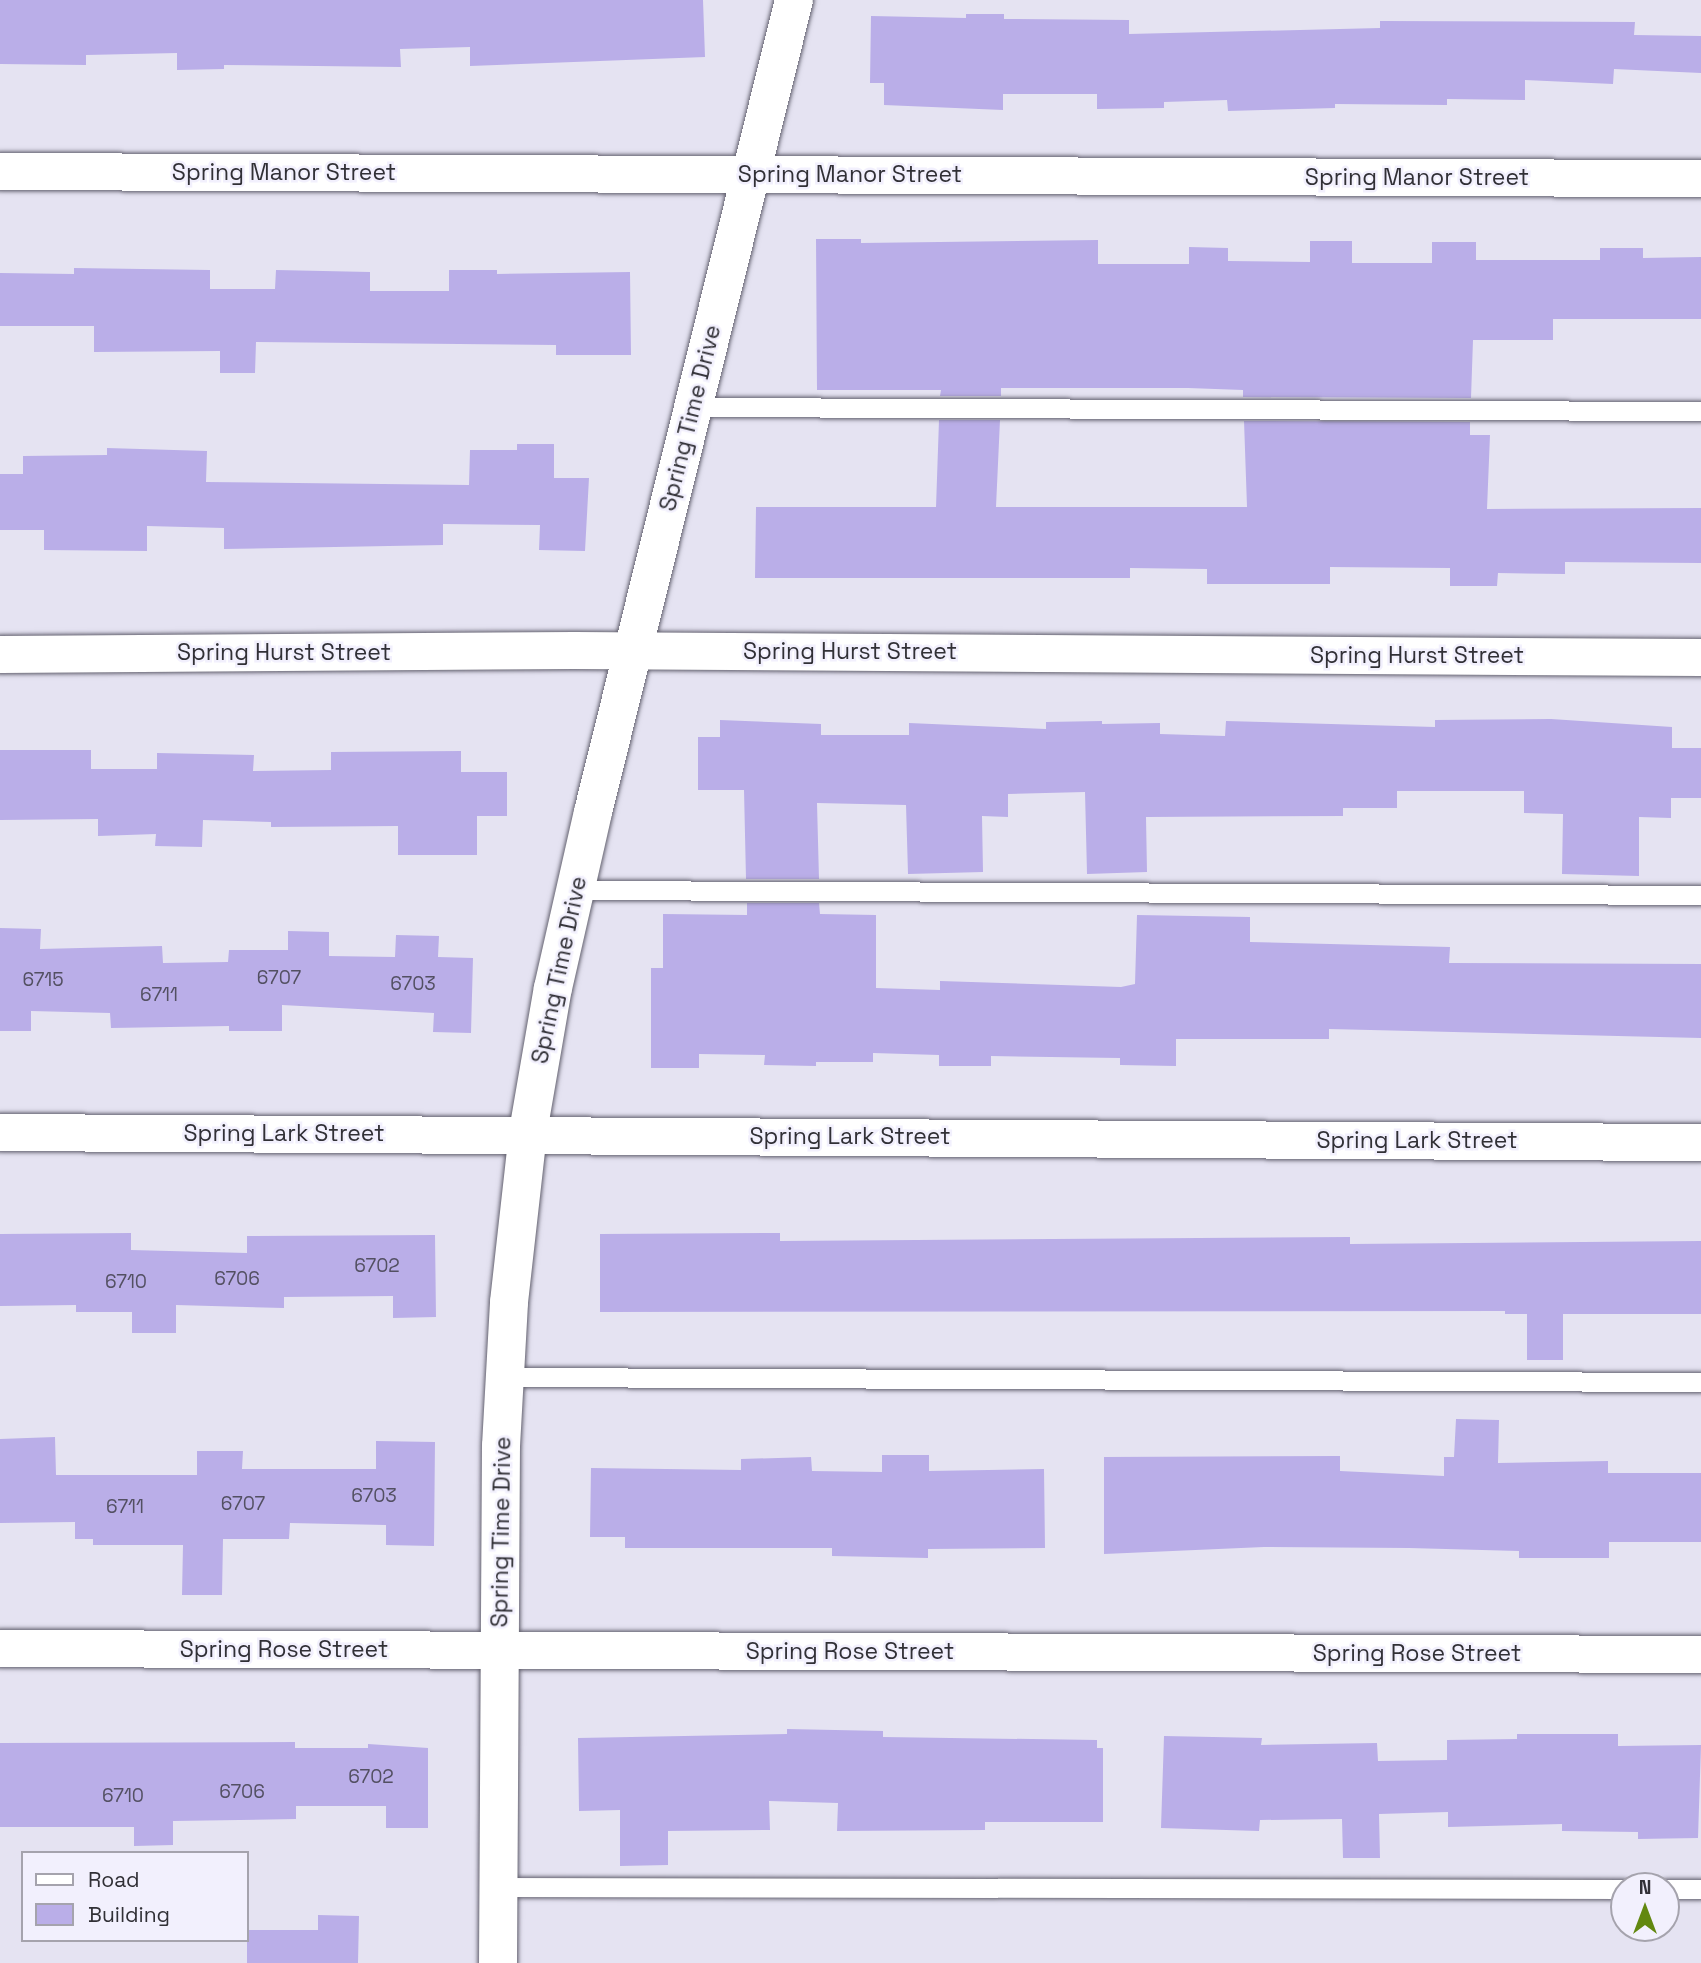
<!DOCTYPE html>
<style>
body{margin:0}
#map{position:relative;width:1701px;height:1963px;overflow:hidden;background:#e5e3f2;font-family:"Space Grotesk",sans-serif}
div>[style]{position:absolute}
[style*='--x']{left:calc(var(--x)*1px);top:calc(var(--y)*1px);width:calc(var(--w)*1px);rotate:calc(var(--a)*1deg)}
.building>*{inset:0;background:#baaee8}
.roads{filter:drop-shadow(0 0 2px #63616f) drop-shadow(0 0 2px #63616f)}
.service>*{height:19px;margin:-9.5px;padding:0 9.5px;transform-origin:9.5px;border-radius:9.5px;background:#fff}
.minor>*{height:37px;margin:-18.5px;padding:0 18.5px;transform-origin:18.5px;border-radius:18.5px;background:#fff}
.tertiary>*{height:38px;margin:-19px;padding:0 19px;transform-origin:19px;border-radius:19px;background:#fff}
span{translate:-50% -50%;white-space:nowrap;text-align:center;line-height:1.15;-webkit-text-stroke:5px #f2f0fd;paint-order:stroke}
.number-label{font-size:19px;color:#535062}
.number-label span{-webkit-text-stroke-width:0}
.street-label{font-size:23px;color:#313036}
.legend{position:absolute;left:21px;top:1851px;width:228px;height:91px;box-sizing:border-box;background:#f2f0fd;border:2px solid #a5a3ad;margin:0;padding:9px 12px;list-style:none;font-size:21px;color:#313036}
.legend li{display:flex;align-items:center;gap:14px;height:35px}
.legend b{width:35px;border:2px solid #a5a3ad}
.north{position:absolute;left:1610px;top:1872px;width:70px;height:70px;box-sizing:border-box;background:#f2f0fd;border:2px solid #a5a3ad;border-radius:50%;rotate:0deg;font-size:19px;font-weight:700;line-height:28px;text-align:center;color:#313036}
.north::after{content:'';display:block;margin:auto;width:24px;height:32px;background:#628810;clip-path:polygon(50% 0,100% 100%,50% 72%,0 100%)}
</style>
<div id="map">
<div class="building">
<div style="clip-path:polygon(0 0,703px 0,705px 57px,470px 66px,470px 47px,400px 49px,401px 67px,224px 65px,224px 69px,177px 70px,177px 53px,86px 55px,86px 65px,0 64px)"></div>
<div style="clip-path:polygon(966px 14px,1004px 14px,1004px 19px,1129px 20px,1129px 34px,1380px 28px,1380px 21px,1635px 22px,1634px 35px,1701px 36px,1701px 73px,1614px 69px,1613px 84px,1525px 80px,1525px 100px,1447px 99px,1447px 105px,1335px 104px,1335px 108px,1228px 111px,1227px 100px,1164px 102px,1164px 108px,1097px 109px,1097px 94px,1003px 94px,1003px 110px,884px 105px,884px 83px,870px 83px,871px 16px,966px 18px)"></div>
<div style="clip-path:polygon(816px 239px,861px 239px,861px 243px,1098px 240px,1098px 264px,1189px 264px,1189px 247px,1228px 248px,1228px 261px,1310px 262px,1310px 241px,1352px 241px,1352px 263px,1432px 263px,1432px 242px,1476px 242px,1476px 260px,1600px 260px,1600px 248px,1643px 248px,1643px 258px,1701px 257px,1701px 319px,1553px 319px,1553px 340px,1473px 340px,1471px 398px,1243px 397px,1243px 390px,1188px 388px,1001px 388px,1001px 396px,940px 396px,941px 390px,817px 390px)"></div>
<div style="clip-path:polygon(74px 268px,210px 270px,210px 289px,275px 289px,276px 270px,370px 272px,370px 291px,449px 291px,449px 270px,497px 270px,497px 274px,630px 272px,631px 355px,556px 355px,556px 345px,256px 342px,255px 373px,220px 373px,220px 351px,94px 352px,94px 326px,0 326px,0 273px,74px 274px)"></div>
<div style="clip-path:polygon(939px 420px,1000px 420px,996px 507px,1247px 507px,1244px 421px,1470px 422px,1470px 435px,1490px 435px,1487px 509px,1701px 508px,1701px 563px,1565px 562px,1565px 574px,1498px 573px,1497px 586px,1450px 586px,1450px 568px,1330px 567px,1330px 584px,1207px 584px,1207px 569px,1130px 568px,1130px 578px,755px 578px,756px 507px,936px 507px)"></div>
<div style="clip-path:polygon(517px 444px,554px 444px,554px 478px,589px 478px,585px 551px,539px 550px,540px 525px,443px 524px,443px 545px,224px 549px,224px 528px,147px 526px,147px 551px,44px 550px,44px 530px,0 530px,0 474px,23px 474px,23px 456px,107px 455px,107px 448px,207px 451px,206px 482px,469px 485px,470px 450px,517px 450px)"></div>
<div style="clip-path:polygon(1551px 719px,1672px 727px,1672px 748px,1701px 748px,1701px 798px,1671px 798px,1671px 818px,1639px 817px,1639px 876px,1562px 874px,1563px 814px,1524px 813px,1524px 791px,1397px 791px,1397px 808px,1343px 808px,1343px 816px,1146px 817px,1147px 872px,1087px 874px,1085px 792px,1008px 794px,1008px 817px,982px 816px,983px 872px,908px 874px,906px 805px,817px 803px,819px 879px,746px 879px,744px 790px,698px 790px,698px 737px,720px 737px,720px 720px,821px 724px,821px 735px,909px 735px,909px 723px,1046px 729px,1046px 722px,1102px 721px,1102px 724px,1160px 723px,1160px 734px,1225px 736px,1226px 721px,1435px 727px,1435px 720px)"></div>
<div style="clip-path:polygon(0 750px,91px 750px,91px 769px,157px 769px,157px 753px,254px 755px,253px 771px,331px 770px,331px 752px,461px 751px,461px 772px,507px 772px,507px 816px,477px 816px,477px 855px,398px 855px,398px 826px,271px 827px,271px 822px,203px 820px,202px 847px,155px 846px,156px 834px,98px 836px,98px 819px,0 820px)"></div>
<div style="clip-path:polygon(747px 903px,819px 903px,820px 914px,876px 915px,876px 988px,940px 990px,940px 981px,1121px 987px,1135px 984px,1137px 915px,1250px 917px,1250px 942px,1450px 947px,1449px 963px,1701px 964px,1701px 1038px,1329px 1029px,1329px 1039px,1176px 1039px,1176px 1066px,1120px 1065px,1120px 1058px,991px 1056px,991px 1066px,939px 1066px,939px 1055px,873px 1053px,873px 1062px,816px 1062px,816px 1066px,764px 1065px,765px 1055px,699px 1054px,699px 1068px,651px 1068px,651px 968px,663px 968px,663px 914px,747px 915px)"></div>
<div style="clip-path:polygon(0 928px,41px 929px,40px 949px,162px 946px,163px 963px,228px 962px,229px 950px,288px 950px,288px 931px,329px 932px,329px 956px,395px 957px,396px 935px,439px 936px,438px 957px,473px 958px,471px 1033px,433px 1032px,434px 1013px,282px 1005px,282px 1031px,229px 1031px,229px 1026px,111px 1028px,110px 1013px,31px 1011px,31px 1031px,0 1031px)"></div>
<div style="clip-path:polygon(131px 1233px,131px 1250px,247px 1253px,247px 1236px,435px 1235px,436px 1317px,393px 1318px,393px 1296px,284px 1297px,284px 1308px,176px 1305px,176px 1333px,132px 1333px,132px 1312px,76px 1312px,76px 1305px,0 1306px,0 1234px)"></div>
<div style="clip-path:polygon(780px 1233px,780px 1241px,1350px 1237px,1350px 1244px,1701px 1241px,1701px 1314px,1563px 1314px,1563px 1360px,1527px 1360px,1527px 1314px,1505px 1314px,1505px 1311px,600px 1312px,600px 1234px)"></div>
<div style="clip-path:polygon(1456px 1419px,1499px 1420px,1498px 1463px,1608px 1461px,1608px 1473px,1701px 1473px,1701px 1542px,1609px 1542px,1609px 1558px,1519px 1558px,1519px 1551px,1409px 1548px,1264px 1547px,1104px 1554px,1104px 1457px,1340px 1456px,1340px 1471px,1444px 1476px,1444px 1457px,1454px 1457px)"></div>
<div style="clip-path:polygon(55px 1437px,56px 1475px,197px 1475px,197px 1451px,243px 1451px,242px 1469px,376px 1469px,376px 1441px,435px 1442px,434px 1546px,386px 1545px,386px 1525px,290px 1523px,289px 1539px,223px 1539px,222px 1595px,182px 1595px,183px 1545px,93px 1545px,93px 1539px,75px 1539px,75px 1522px,0 1523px,0 1439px)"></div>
<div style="clip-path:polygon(882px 1455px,929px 1455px,929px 1471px,1044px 1469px,1045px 1548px,928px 1549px,928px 1558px,832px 1556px,832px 1548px,625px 1548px,625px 1537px,590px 1537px,591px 1468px,741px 1470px,741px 1459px,811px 1457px,812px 1471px,882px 1472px)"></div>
<div style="clip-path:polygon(787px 1729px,883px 1731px,883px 1737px,1097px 1740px,1097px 1748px,1103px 1748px,1103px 1822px,985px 1822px,985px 1830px,837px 1831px,838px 1803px,769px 1801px,770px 1830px,668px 1831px,668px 1865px,620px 1866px,620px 1810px,579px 1811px,578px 1738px,787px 1734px)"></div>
<div style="clip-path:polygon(1517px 1734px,1618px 1734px,1618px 1746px,1701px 1745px,1698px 1838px,1638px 1839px,1638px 1832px,1562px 1831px,1562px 1824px,1448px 1827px,1448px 1812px,1379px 1814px,1380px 1858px,1343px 1858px,1342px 1819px,1260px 1820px,1259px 1831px,1161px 1828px,1164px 1736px,1262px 1738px,1261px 1745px,1377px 1743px,1378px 1761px,1447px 1760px,1447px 1740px,1517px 1739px)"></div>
<div style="clip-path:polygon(295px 1742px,295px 1748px,368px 1748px,368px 1744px,428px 1748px,428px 1828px,386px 1828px,386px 1806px,296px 1806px,296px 1819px,173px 1821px,173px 1845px,134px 1846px,134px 1827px,0 1827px,0 1743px)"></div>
<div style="clip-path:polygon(318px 1915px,359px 1916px,358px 1963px,247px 1963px,247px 1930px,318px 1930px)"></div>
</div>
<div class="roads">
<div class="service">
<div style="--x:693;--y:407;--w:1008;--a:0.23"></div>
<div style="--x:575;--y:890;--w:1126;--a:0.25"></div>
<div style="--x:506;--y:1377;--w:1195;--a:0.24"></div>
<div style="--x:497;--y:1887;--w:1127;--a:0.1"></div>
<div style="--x:1666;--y:1889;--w:35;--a:0"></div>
</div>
<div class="minor">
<div style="--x:0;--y:171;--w:1701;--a:0.24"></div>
<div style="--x:0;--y:654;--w:574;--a:-0.4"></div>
<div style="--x:574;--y:650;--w:1127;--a:0.36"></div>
<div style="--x:0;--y:1132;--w:1701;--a:0.34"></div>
<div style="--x:0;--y:1648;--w:1701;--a:0.2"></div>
</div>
<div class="tertiary">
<div style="--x:498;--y:1963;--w:517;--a:-89.67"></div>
<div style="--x:501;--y:1446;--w:144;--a:-86.8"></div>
<div style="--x:509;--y:1302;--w:171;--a:-83.6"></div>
<div style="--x:528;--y:1132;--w:146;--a:-80.2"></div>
<div style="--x:553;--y:988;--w:180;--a:-77.2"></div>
<div style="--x:593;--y:812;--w:837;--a:-76.1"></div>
</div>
</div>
<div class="number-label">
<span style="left:279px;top:978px">6707</span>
<span style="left:43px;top:980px">6715</span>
<span style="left:413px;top:984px">6703</span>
<span style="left:159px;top:995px">6711</span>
<span style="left:377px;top:1266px">6702</span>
<span style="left:237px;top:1279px">6706</span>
<span style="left:126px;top:1282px">6710</span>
<span style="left:374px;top:1496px">6703</span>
<span style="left:243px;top:1504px">6707</span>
<span style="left:125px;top:1507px">6711</span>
<span style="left:371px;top:1777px">6702</span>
<span style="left:242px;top:1792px">6706</span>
<span style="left:123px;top:1796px">6710</span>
</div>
<div class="street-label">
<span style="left:284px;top:172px">Spring Manor Street</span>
<span style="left:850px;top:174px">Spring Manor Street</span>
<span style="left:1417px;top:177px">Spring Manor Street</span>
<span style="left:690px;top:418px;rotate:-76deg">Spring Time Drive</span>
<span style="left:850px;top:651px">Spring Hurst Street</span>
<span style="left:284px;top:652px">Spring Hurst Street</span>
<span style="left:1417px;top:655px">Spring Hurst Street</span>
<span style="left:559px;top:970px;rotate:-78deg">Spring Time Drive</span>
<span style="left:284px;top:1133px">Spring Lark Street</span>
<span style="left:850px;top:1136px">Spring Lark Street</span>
<span style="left:1417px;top:1140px">Spring Lark Street</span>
<span style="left:501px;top:1532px;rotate:-89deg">Spring Time Drive</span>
<span style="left:284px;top:1649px">Spring Rose Street</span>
<span style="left:850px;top:1651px">Spring Rose Street</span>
<span style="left:1417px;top:1653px">Spring Rose Street</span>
</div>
<ul class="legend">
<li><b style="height:9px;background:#fff"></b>Road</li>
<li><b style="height:19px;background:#baaee8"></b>Building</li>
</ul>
<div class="north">N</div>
</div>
